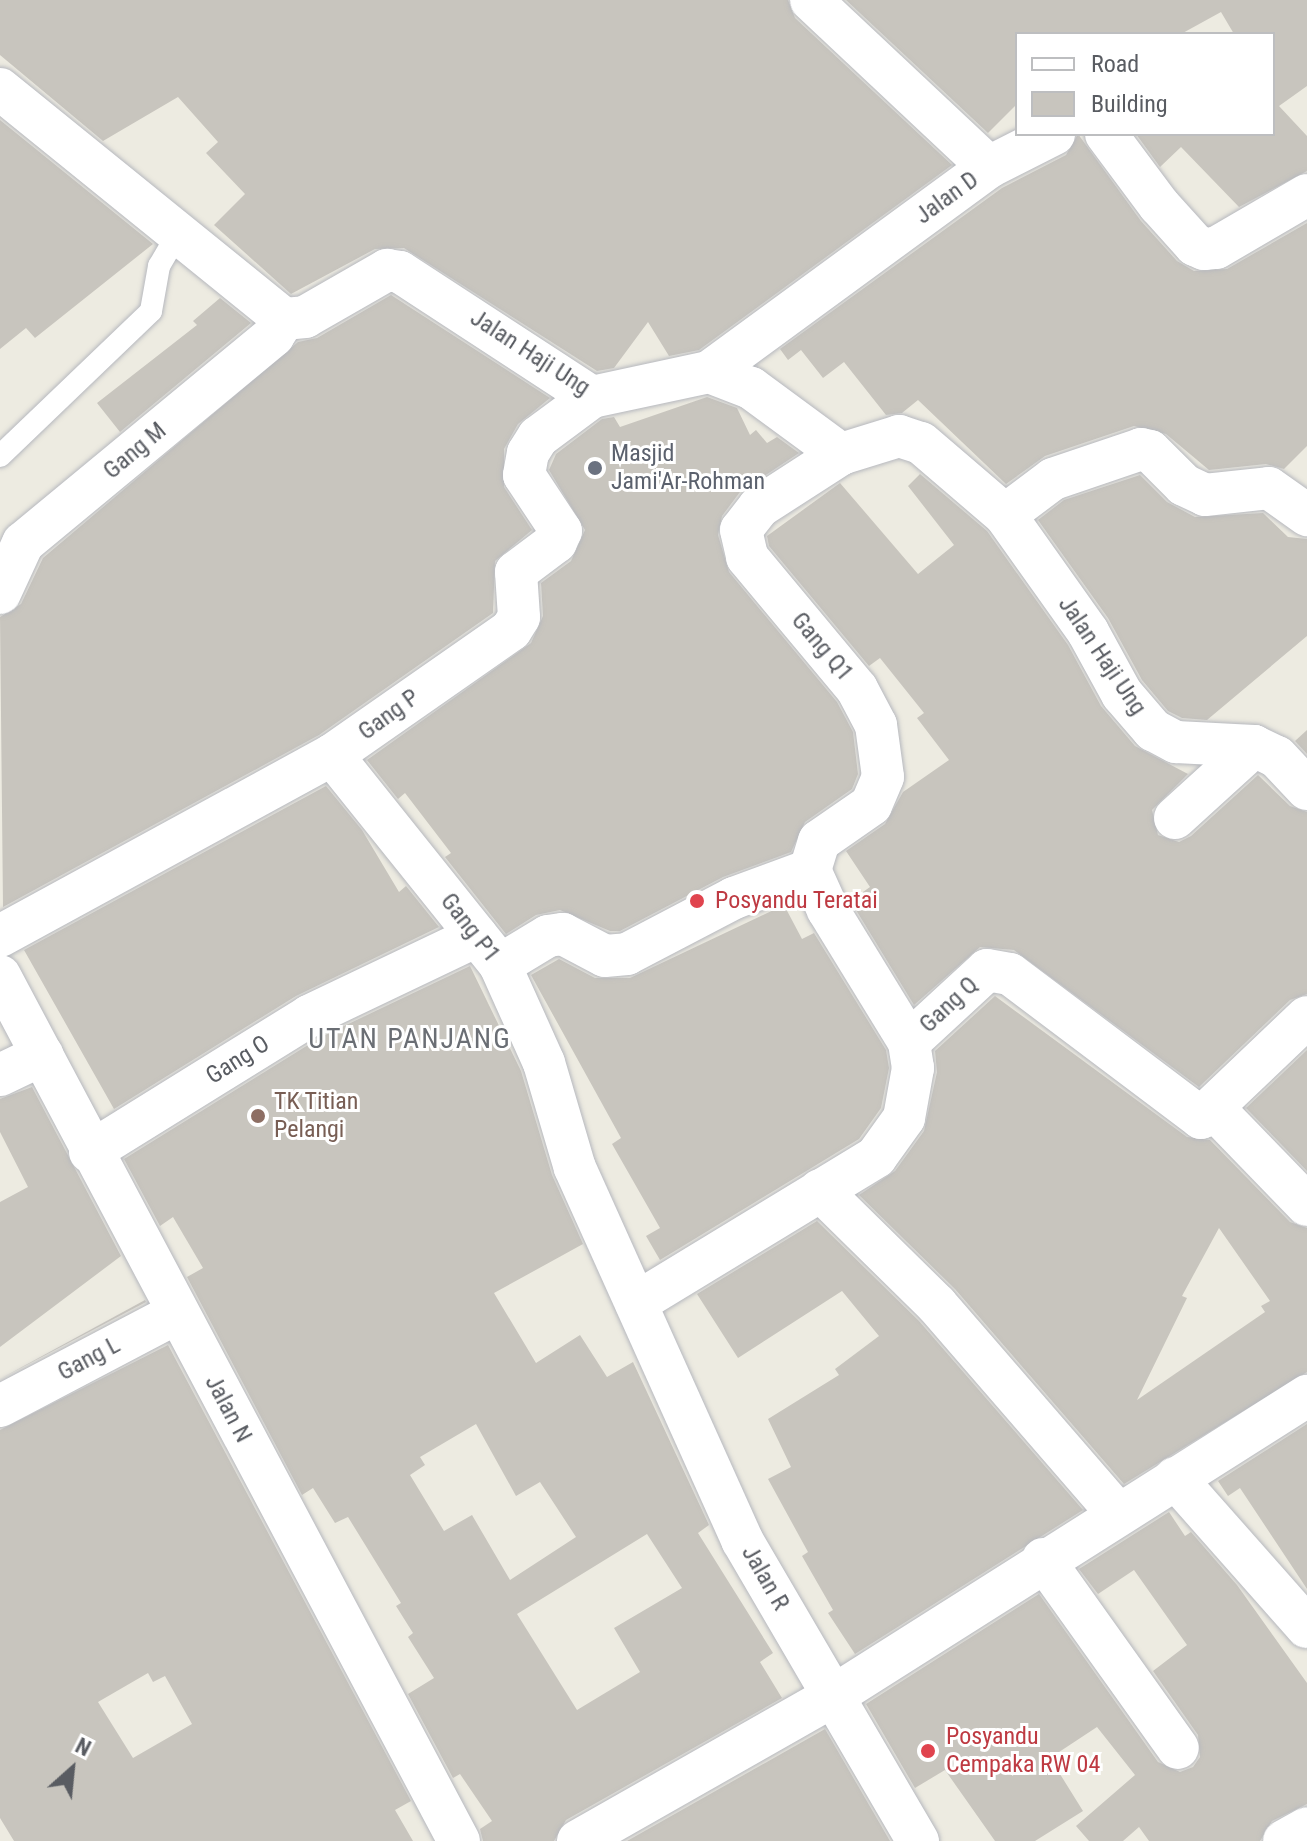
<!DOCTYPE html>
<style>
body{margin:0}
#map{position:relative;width:1307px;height:1841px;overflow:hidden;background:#edebe1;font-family:"Roboto Condensed",sans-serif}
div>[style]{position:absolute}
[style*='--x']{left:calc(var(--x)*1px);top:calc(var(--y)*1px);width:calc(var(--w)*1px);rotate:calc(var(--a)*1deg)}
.building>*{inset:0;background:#c8c5be}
.roads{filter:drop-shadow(0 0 2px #b6b8be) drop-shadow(0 0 2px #b6b8be)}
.lane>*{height:22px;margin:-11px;padding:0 11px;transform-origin:11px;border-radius:11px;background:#fff}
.street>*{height:42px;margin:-21px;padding:0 21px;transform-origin:21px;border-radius:21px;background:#fff}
.dots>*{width:22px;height:22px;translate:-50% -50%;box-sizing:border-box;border:4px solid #fff;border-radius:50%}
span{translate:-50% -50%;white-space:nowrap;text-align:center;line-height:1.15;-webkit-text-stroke:6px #fff;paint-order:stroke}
.street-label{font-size:24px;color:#595c62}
.worship-label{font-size:24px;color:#5b616d}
.left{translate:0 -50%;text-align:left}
.health-label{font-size:24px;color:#be3a42}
.education-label{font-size:24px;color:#785e54}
.quarter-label{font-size:28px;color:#6a6e74;letter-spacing:2px}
.legend{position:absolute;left:1015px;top:32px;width:260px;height:104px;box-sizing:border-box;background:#fff;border:2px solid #bdbec0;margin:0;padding:10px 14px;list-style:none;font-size:24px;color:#595c62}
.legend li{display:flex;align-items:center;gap:16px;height:40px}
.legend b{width:40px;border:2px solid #bdbec0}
.north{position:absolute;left:32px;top:1729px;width:80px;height:80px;-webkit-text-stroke:6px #fff;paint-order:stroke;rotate:27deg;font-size:22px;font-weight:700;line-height:32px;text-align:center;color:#595c62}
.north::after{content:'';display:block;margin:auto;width:28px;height:36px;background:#595c62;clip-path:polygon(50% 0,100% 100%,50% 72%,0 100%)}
</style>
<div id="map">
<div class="building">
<div style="clip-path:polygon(0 0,788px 0,795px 18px,952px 165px,699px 350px,669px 356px,648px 322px,614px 368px,597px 371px,404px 248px,375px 249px,291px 294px,214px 225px,245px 194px,206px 153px,218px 142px,178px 97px,103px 141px,0 55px)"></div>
<div style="clip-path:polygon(846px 0,1307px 0,1307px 86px,1279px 106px,1307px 136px,1307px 171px,1239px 207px,1181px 147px,1160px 167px,1136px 134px,1273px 134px,1273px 34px,1234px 34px,1221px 12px,1181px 34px,1017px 34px,1017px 104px,988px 133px)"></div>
<div style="clip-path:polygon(0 120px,153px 244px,35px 338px,26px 328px,0 349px)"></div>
<div style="clip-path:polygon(1078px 134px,1141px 221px,1177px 261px,1194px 271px,1227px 269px,1307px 223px,1307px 446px,1284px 469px,1266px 464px,1209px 470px,1166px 434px,1134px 426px,1045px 456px,1006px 484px,918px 400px,902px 413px,886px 415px,844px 362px,823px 378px,801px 350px,788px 360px,780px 349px,1002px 188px,1066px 155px)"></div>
<div style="clip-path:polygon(391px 295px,550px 398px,518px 424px,504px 449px,504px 487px,532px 530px,495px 561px,493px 613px,319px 735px,3px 907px,0 617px,21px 604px,43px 558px,298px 342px,317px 338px)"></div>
<div style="clip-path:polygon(220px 298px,251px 323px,120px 432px,97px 403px,197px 325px,193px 321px)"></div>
<div style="clip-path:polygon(707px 397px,737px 408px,750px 435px,756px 430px,767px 443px,777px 437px,799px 453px,740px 492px,722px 516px,718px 535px,729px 572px,837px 702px,853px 732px,858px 774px,852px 789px,805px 822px,791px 852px,723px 877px,620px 931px,610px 931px,560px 910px,536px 915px,506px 934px,445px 857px,451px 853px,405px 793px,398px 799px,367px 760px,531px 643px,543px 616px,541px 583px,571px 561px,585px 530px,549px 470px,556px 454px,602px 419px,614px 417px,620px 427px)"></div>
<div style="clip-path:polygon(920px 474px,987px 531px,1068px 645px,1101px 706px,1135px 746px,1188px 774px,1152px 810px,1158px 835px,1179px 842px,1191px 836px,1258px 775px,1290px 806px,1307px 812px,1307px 994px,1290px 1000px,1199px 1087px,1014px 950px,980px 947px,914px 1005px,856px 910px,853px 899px,870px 887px,846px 851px,885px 824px,903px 792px,949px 760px,917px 718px,924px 713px,880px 658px,869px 666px,769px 546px,767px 536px,840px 483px,918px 574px,954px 545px,908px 486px)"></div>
<div style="clip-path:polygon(1140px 475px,1167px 502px,1195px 517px,1263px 513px,1288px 537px,1307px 539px,1307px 636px,1207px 720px,1182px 718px,1168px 711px,1142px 680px,1108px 618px,1038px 520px,1064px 500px)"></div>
<div style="clip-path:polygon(1307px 730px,1307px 754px,1295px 741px)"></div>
<div style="clip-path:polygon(326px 786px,362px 830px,399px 892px,406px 886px,439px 927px,296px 996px,114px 1109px,24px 950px)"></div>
<div style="clip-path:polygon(784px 905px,802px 939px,814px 933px,886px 1050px,889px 1068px,881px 1108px,859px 1139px,660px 1260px,646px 1236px,660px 1228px,612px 1144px,621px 1138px,531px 975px,559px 959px,595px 978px,630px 978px)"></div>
<div style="clip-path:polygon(evenodd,470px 966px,521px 1071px,552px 1175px,583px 1244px,494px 1293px,536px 1363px,580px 1335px,607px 1377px,633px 1362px,709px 1525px,698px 1533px,773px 1653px,760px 1662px,782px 1698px,566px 1820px,554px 1841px,483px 1841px,480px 1829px,492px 1821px,460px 1774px,453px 1778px,408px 1694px,434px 1678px,408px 1637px,413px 1633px,396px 1606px,401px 1603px,348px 1517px,335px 1523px,313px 1488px,302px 1495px,187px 1277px,203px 1268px,173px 1217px,160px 1226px,124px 1159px,321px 1037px,470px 966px,476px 1424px,516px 1496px,540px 1482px,576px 1537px,510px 1580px,472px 1515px,444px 1531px,410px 1475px,425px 1465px,420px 1457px,476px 1424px,470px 966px,647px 1534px,682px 1588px,614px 1628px,640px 1672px,577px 1710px,517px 1614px,647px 1534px)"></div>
<div style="clip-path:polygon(evenodd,995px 996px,1187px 1137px,1210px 1140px,1290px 1222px,1307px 1228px,1307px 1372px,1124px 1484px,955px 1289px,859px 1195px,895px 1171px,924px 1131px,937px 1072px,935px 1051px,995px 996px,1219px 1228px,1270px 1301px,1261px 1306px,1265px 1312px,1137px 1400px,1187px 1298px,1182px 1296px,1219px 1228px)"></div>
<div style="clip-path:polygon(1307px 1050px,1307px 1171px,1246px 1108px)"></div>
<div style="clip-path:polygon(32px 1087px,121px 1256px,0 1347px,0 1202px,28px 1187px,0 1132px,0 1099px)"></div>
<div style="clip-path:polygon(817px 1221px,919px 1321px,1083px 1510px,855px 1654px,828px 1613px,833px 1610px,802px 1556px,808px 1552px,768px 1479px,791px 1467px,768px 1419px,839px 1375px,835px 1369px,879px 1336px,842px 1291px,738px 1358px,697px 1294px)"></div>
<div style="clip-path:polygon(145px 1300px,146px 1302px,0 1379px)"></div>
<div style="clip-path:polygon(evenodd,168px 1345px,411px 1801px,395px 1810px,413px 1841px,14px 1841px,0 1818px,0 1430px,168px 1345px,148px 1673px,153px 1682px,165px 1676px,192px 1724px,133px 1758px,98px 1702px,148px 1673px)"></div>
<div style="clip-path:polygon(1307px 1424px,1307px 1589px,1240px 1488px,1228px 1496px,1218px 1481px)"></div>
<div style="clip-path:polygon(1169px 1512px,1185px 1536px,1191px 1532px,1237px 1585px,1307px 1683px,1307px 1804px,1272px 1821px,1260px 1841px,1149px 1841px,1139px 1827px,1123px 1841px,1089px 1841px,1076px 1826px,1135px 1775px,1097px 1727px,1050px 1758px,1083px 1811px,1035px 1841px,995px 1841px,945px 1770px,915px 1788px,866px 1704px,1039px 1594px,1158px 1762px,1180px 1772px,1193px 1767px,1200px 1757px,1198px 1735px,1153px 1671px,1187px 1645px,1134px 1570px,1098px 1594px,1079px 1569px)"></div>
<div style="clip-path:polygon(825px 1729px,890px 1841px,627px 1841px)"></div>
</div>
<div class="roads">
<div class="lane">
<div style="--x:0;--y:456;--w:209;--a:-43.8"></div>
<div style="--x:151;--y:311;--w:46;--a:-79.9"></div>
<div style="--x:159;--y:266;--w:42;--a:-59.7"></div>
</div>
<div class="street">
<div style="--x:811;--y:0;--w:244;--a:43.2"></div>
<div style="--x:0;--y:89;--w:365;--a:39"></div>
<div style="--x:284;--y:319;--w:21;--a:-5"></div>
<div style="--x:305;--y:317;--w:95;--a:-29.8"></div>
<div style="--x:387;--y:270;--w:13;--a:9"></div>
<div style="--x:400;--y:272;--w:229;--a:33.1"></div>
<div style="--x:592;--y:397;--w:120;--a:-12.1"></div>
<div style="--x:709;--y:372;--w:45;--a:20.9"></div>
<div style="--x:751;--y:388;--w:112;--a:36.3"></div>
<div style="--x:841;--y:454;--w:61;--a:-17.2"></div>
<div style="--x:899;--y:436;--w:23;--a:18"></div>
<div style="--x:921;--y:443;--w:111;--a:40.6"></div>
<div style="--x:1005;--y:515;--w:143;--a:54.6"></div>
<div style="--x:1088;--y:632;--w:71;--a:61.3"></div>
<div style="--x:1122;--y:694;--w:48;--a:49.3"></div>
<div style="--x:1153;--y:730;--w:26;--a:28"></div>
<div style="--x:1176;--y:742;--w:78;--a:2.9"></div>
<div style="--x:1254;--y:746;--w:25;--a:26"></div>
<div style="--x:1277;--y:757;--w:44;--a:46.8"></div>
<div style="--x:1106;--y:134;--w:89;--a:53.3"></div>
<div style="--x:1159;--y:205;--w:54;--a:48"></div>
<div style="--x:1195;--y:245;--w:10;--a:24"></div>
<div style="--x:1204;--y:249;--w:12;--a:-5"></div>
<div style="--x:1216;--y:248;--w:105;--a:-30.2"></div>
<div style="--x:709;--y:372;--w:347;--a:-36.2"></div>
<div style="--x:989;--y:167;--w:73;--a:-26.9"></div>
<div style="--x:841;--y:454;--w:98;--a:147.1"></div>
<div style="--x:759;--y:507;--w:29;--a:128"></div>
<div style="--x:741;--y:530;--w:28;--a:77"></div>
<div style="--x:747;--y:557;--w:172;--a:50.2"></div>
<div style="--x:857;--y:689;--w:41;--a:62.2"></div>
<div style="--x:876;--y:725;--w:52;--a:82.3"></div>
<div style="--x:883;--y:777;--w:30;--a:113"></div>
<div style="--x:871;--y:805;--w:63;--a:145.3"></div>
<div style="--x:819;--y:841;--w:30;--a:107"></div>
<div style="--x:810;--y:870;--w:44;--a:65.8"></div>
<div style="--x:828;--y:910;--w:155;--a:58.5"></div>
<div style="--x:1005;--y:515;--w:60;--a:-36.9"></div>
<div style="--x:1053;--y:479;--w:93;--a:-18.8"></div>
<div style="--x:1141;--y:449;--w:9;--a:13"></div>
<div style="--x:1150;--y:451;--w:48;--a:45"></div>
<div style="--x:1184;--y:485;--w:23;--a:25"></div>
<div style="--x:1205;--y:495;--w:64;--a:-6.2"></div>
<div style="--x:1269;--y:488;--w:47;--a:35.4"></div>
<div style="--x:0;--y:593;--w:55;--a:-65.3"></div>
<div style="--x:23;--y:543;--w:325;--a:-39.6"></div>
<div style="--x:273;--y:336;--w:20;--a:-57"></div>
<div style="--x:332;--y:755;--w:269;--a:51.3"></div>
<div style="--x:500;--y:965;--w:107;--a:65.8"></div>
<div style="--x:544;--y:1063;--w:109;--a:73.6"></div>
<div style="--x:575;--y:1168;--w:408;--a:65.8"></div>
<div style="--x:742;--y:1540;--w:349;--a:59.7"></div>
<div style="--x:1175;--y:818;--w:107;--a:-42.3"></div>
<div style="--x:0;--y:936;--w:378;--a:-28.6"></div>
<div style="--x:332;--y:755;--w:218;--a:-34.9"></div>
<div style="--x:511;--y:630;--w:15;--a:-58"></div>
<div style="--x:519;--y:617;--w:45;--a:-93.8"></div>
<div style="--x:516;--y:572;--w:50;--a:-36.9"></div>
<div style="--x:556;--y:542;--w:12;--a:-66"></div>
<div style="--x:561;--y:531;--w:67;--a:-123.5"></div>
<div style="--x:524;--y:475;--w:22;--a:-80"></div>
<div style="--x:528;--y:453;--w:19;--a:-58"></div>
<div style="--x:538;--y:437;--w:67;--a:-36.5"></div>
<div style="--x:500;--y:965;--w:56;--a:-31.1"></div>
<div style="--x:548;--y:936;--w:15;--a:-8"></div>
<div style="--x:563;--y:934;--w:47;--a:27.6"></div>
<div style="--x:605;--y:956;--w:22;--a:-5"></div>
<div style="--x:627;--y:954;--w:121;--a:-27.6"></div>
<div style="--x:734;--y:898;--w:81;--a:-20.2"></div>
<div style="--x:0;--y:976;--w:979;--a:62.05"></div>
<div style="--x:0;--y:1075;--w:47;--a:-25.5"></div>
<div style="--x:1213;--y:1108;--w:135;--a:45.9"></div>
<div style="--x:90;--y:1152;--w:258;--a:-31.8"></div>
<div style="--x:309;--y:1016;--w:186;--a:-25.5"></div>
<div style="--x:820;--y:1190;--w:164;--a:44.5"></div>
<div style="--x:937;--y:1305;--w:276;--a:49.1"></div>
<div style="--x:636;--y:1303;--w:281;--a:-31.3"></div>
<div style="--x:876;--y:1157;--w:48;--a:-54.3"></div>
<div style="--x:904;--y:1118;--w:51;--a:-79.8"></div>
<div style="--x:913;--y:1068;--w:26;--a:-99"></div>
<div style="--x:909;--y:1042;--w:106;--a:-42.7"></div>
<div style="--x:987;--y:970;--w:23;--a:10"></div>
<div style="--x:1010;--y:974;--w:239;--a:37"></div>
<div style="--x:1201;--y:1118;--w:146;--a:-43.6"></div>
<div style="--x:0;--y:1406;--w:200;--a:-27.7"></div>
<div style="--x:1175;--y:1478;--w:199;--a:48.5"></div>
<div style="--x:1043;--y:1559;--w:232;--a:54.5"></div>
<div style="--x:578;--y:1841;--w:290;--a:-29.6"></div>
<div style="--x:830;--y:1698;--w:565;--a:-32.34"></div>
<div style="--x:1284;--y:1841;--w:26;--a:-29"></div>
</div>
</div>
<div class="dots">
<div style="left:595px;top:468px;background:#6b7280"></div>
<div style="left:697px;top:901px;background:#e0444e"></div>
<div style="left:258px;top:1116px;background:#8d6e63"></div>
<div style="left:928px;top:1751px;background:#e0444e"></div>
</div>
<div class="street-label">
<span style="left:947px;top:198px;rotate:-36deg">Jalan D</span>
<span style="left:530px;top:353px;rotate:33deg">Jalan Haji Ung</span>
<span style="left:135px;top:451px;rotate:-40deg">Gang M</span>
<span style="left:822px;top:647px;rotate:50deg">Gang Q1</span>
<span style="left:1102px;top:656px;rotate:56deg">Jalan Haji Ung</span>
<span style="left:389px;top:715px;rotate:-36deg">Gang P</span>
<span style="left:470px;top:928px;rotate:52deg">Gang P1</span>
<span style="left:949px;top:1005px;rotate:-43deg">Gang Q</span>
<span style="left:238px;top:1060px;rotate:-32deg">Gang O</span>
<span style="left:89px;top:1359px;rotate:-28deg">Gang L</span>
<span style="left:228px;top:1409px;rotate:62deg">Jalan N</span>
<span style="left:765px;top:1578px;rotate:60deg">Jalan R</span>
</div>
<div class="worship-label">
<span class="left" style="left:611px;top:468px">Masjid<br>Jami'Ar-Rohman</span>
</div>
<div class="health-label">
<span class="left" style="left:715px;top:901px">Posyandu Teratai</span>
<span class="left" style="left:946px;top:1751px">Posyandu<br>Cempaka RW 04</span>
</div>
<div class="education-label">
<span class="left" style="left:274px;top:1116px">TK Titian<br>Pelangi</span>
</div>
<div class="quarter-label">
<span style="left:410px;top:1039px">UTAN PANJANG</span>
</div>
<ul class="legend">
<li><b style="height:10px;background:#fff"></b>Road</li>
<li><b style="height:22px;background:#c8c5be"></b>Building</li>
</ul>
<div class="north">N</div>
</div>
